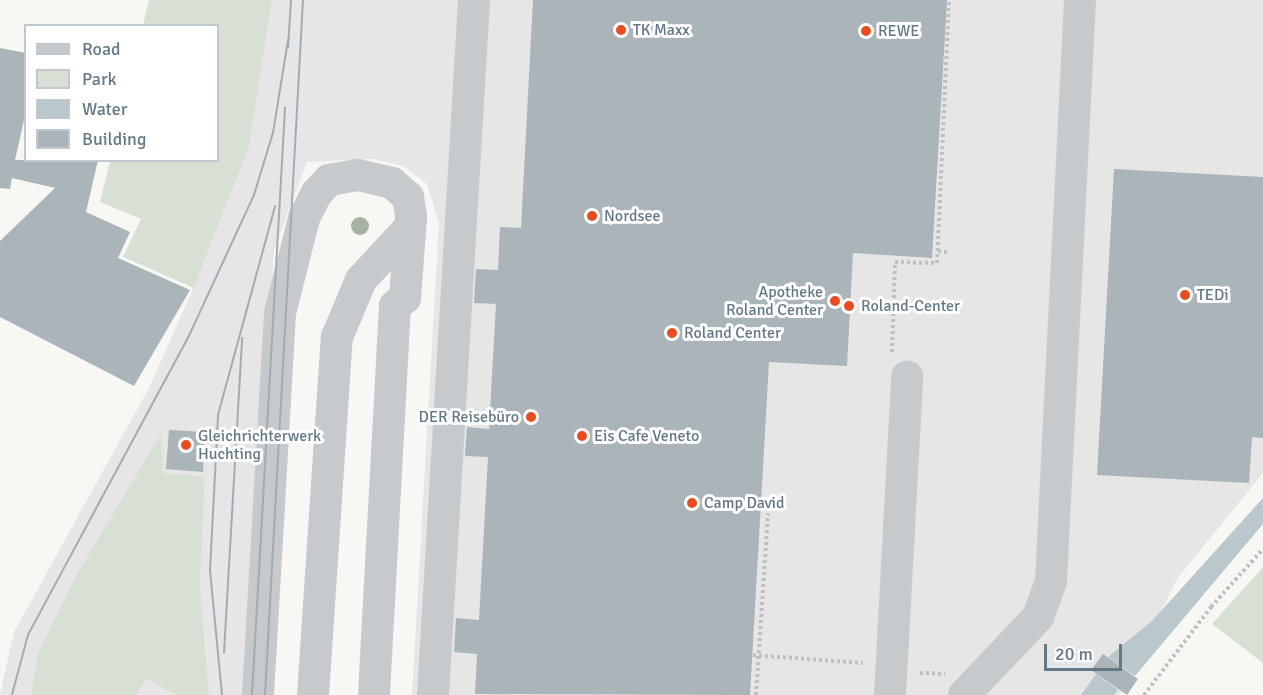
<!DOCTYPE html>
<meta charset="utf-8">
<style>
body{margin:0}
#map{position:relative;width:1263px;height:695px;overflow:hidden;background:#f7f7f4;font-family:Signika,sans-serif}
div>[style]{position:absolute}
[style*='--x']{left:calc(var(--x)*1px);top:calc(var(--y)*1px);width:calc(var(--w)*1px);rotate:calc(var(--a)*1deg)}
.built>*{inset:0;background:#e5e6e5}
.green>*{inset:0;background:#d8dfd4}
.water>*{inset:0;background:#bbc8cb}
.building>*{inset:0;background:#abb4b9}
.path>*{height:4px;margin-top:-2px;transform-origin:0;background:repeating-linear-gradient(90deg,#bec0c2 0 3px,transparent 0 6px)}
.minor>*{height:32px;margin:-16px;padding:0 16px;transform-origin:16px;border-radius:16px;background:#c7cacd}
.tram>*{height:1.5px;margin:-0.75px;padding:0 0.75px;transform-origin:0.75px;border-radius:0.75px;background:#a4abb0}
.trees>*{width:18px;height:18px;margin:-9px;border-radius:50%;background:#a7b1a3}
.dots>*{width:16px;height:16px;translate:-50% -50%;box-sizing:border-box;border:3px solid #fff;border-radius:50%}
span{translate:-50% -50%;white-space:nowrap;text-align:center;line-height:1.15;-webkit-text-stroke:6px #fff;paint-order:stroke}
.poi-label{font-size:16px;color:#657886}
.left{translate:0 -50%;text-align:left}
.right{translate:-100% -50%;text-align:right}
.legend{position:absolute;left:24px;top:24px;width:195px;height:138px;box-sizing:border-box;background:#fff;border:2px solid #c1c9cf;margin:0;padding:8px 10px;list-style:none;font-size:18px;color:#657886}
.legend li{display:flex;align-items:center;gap:12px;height:30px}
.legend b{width:30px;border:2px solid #c1c9cf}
.scale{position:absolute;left:1044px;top:644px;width:78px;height:27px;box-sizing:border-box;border:3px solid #657886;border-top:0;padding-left:8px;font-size:18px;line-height:21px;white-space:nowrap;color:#657886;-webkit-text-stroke:4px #fff;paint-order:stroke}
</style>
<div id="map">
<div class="built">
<div style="clip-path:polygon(272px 0,1263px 0,1263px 473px,1177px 579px,1120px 695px,412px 695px,439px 223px,427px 184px,403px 166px,372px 159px,307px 162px,274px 250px,248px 695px,209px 695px,200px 586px,205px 476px,163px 473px,161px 436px,37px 656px,31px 695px,0 695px,14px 632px,149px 388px,200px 273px,249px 147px)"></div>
<div style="clip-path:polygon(146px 677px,176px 695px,136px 695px)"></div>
</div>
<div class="green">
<div style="clip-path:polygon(149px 0,272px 0,249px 147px,194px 288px,123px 257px,141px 219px,100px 202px,110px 161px,218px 160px,218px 26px,143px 25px)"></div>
<div style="clip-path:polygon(161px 434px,163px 473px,205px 476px,200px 586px,209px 695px,176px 695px,147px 678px,136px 695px,31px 695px,37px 656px,76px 576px)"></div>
<div style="clip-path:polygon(1263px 567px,1263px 663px,1212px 624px)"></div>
</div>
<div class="water">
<div style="clip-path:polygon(1263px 498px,1263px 524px,1135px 676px,1108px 657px,1152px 621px)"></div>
<div style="clip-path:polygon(1096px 674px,1118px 690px,1114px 695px,1081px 695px)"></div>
</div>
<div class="building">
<div style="clip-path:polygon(533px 0,947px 0,932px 258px,853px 253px,847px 366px,769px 362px,750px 695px,475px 694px,477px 654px,454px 652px,456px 618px,479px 620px,488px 457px,465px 456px,467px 427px,489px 429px,496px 304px,474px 303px,476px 269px,498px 270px,500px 227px,521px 228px)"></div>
<div style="clip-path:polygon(0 48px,26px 53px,26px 111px,15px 160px,98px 160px,86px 212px,130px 232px,118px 258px,190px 290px,134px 386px,0 317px,0 241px,55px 188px,12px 178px,10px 189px,0 188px)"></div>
<div style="clip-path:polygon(1114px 169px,1263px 177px,1263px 438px,1252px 437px,1249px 483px,1097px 475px)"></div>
<div style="clip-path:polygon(169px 430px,205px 432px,203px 472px,166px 469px)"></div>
<div style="clip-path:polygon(1103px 654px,1138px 679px,1127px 695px,1091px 670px)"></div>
</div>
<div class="path">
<div style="--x:938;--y:251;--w:9;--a:6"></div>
<div style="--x:892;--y:352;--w:90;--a:-88.1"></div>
<div style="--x:895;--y:262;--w:42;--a:1.4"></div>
<div style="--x:937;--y:263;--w:263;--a:-87.4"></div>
<div style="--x:753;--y:655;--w:110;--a:4.2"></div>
<div style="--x:920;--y:673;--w:25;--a:2"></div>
<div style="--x:756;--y:695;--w:182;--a:-86.2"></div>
<div style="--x:1144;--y:695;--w:111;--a:-52.7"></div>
<div style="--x:1211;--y:607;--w:78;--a:-48.1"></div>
</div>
<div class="minor">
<div style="--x:258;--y:695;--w:383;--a:-86.7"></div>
<div style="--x:280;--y:313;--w:98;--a:-75.8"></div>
<div style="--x:304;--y:218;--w:28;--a:-63"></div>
<div style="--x:317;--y:193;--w:18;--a:-47"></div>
<div style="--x:329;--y:180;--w:29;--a:-10"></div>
<div style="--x:358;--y:175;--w:35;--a:13"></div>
<div style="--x:392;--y:183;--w:21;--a:41"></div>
<div style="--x:408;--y:197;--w:20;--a:81"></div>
<div style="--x:411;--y:217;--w:81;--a:94.2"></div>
<div style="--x:405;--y:298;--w:13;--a:141"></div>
<div style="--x:395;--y:306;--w:390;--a:93.1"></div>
<div style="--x:313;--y:695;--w:359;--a:-86.2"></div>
<div style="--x:337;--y:337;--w:62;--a:-67.2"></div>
<div style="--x:361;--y:280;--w:69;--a:-47.3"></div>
<div style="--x:433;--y:695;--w:696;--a:-86.62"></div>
<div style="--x:890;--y:695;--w:319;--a:-86.9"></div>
<div style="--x:964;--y:695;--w:108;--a:-46.5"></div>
<div style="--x:1038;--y:617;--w:38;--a:-70"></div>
<div style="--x:1051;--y:581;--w:582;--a:-87.14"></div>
</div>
<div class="tram">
<div style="--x:288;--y:48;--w:48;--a:-86.4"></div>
<div style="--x:224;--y:653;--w:315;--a:-86.7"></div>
<div style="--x:12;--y:695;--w:62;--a:-75.1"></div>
<div style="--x:28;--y:635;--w:337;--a:-61.7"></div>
<div style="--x:188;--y:338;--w:157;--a:-65.2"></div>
<div style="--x:254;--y:195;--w:65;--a:-73"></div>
<div style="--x:273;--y:133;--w:94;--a:-80.8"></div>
<div style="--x:222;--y:695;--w:126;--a:-95.5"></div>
<div style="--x:210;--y:570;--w:155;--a:-87"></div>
<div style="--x:218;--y:415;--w:216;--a:-74.7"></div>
<div style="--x:252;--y:695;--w:588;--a:-86.78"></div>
<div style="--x:265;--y:695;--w:696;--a:-86.87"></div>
</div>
<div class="trees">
<div style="left:360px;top:226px"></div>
</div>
<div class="dots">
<div style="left:621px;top:30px;background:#ea4c21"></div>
<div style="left:866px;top:31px;background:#ea4c21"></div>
<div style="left:592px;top:216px;background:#ea4c21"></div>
<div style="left:1185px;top:295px;background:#ea4c21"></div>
<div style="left:835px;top:301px;background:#ea4c21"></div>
<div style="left:849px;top:306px;background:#ea4c21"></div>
<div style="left:672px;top:333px;background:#ea4c21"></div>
<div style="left:531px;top:417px;background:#ea4c21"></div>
<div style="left:582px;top:436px;background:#ea4c21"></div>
<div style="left:186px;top:445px;background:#ea4c21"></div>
<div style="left:692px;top:503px;background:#ea4c21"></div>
</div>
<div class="poi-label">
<span class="left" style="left:633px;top:30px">TK Maxx</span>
<span class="left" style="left:878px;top:31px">REWE</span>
<span class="left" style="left:604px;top:216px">Nordsee</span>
<span class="right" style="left:823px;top:301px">Apotheke<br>Roland Center</span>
<span class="left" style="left:1197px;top:295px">TEDi</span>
<span class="left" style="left:861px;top:306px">Roland-Center</span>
<span class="left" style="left:684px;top:333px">Roland Center</span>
<span class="right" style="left:519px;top:417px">DER Reisebüro</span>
<span class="left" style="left:198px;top:445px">Gleichrichterwerk<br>Huchting</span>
<span class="left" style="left:594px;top:436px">Eis Cafe Veneto</span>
<span class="left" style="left:704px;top:503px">Camp David</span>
</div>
<ul class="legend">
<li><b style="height:8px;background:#c7cacd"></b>Road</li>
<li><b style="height:16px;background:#d8dfd4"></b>Park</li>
<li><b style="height:16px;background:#bbc8cb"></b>Water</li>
<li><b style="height:16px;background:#abb4b9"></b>Building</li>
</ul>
<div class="scale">20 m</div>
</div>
